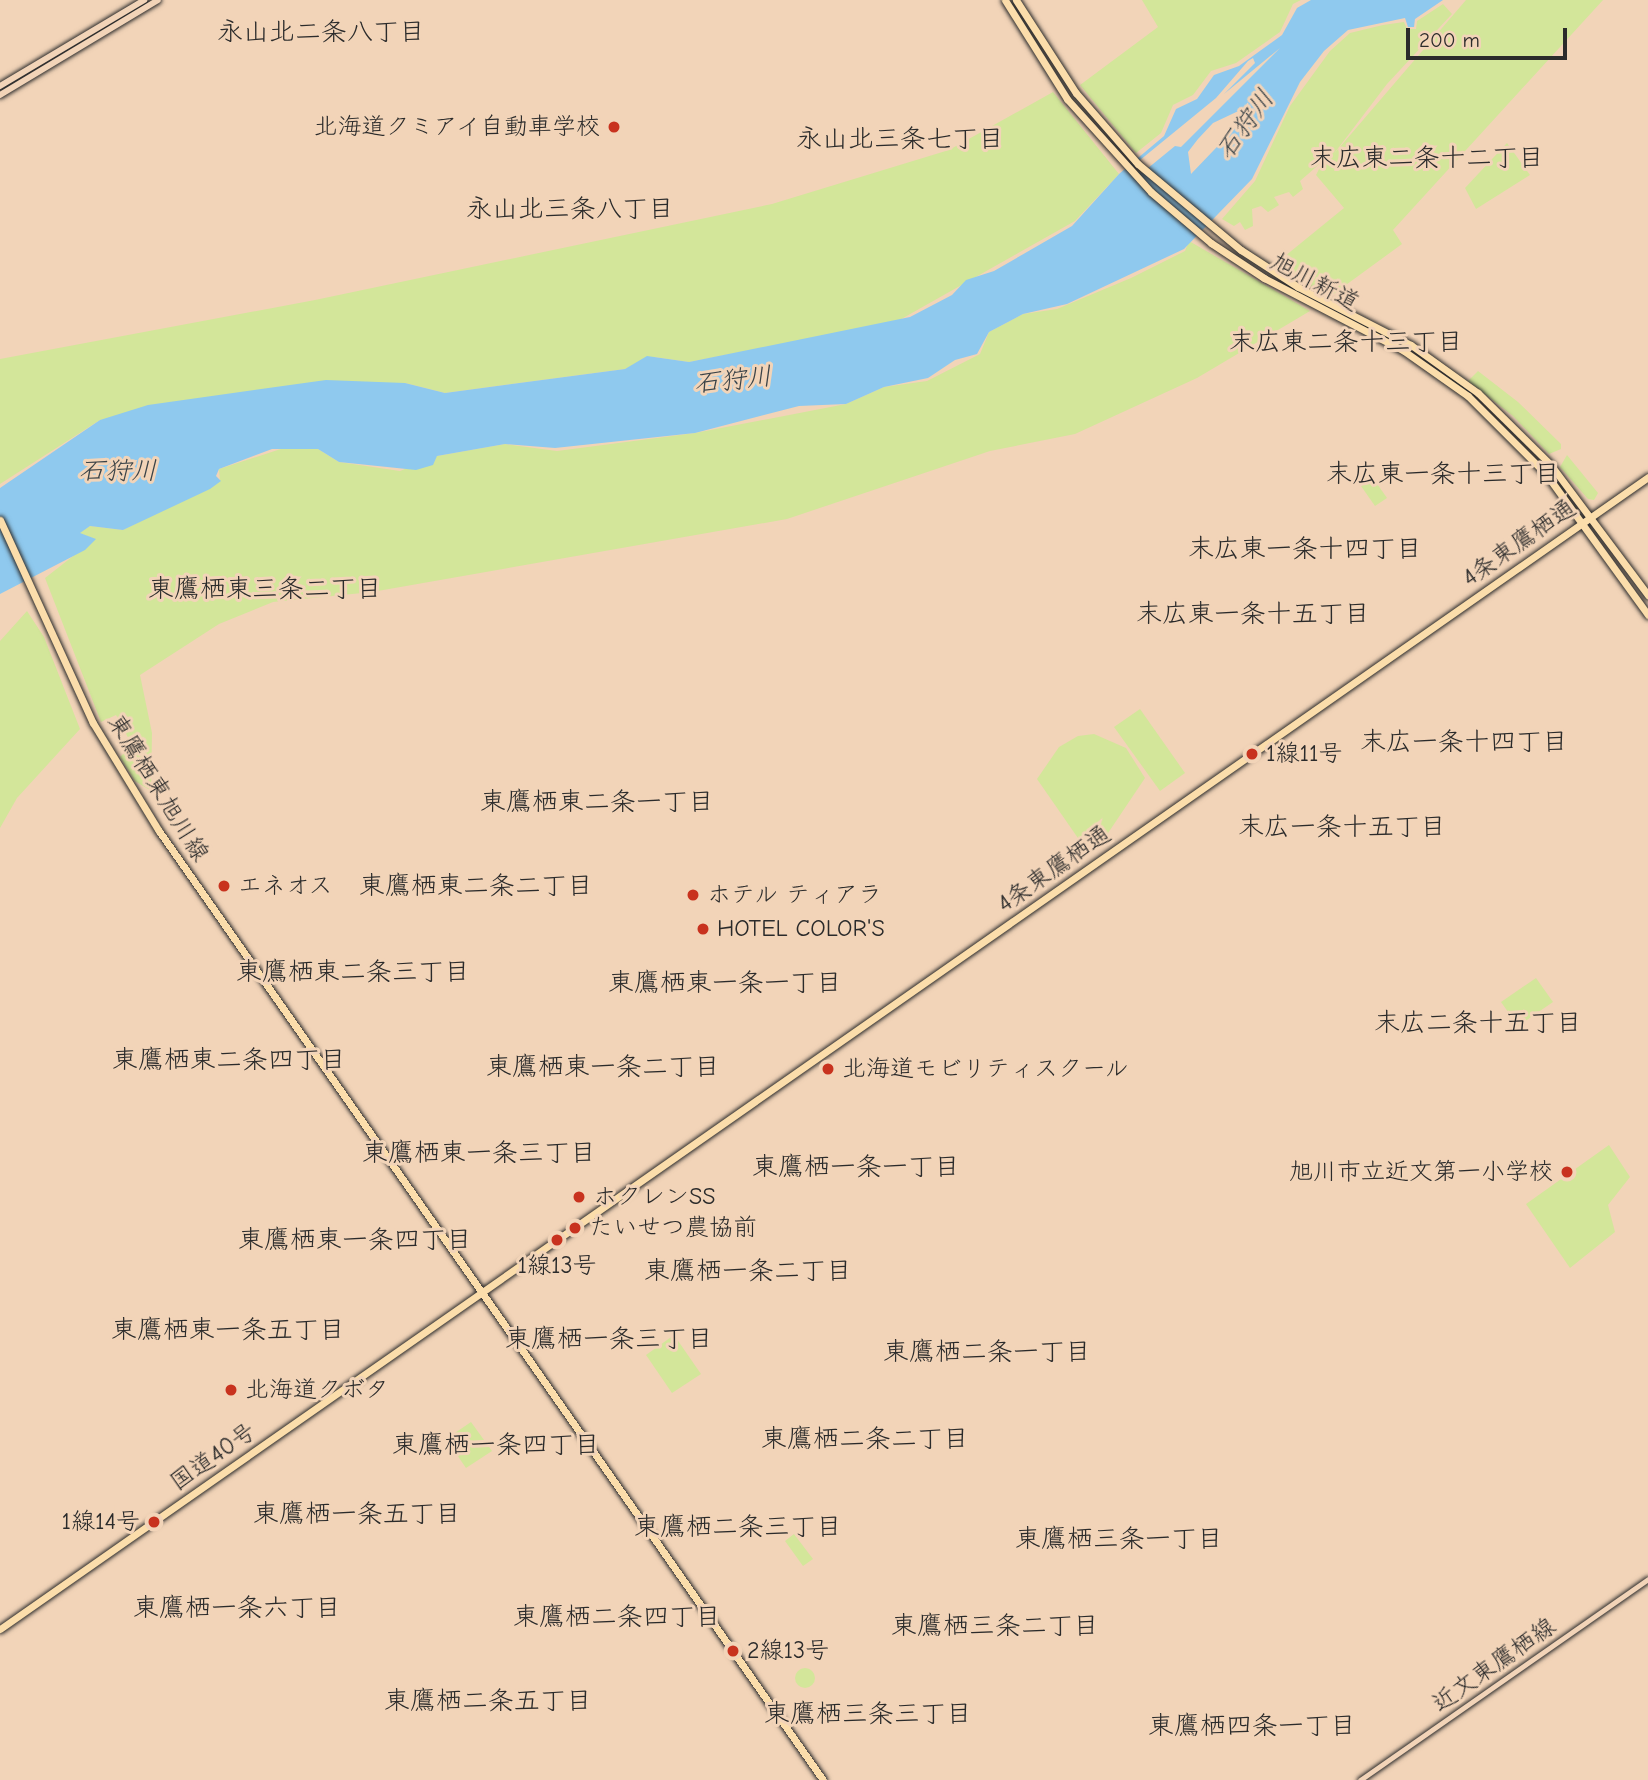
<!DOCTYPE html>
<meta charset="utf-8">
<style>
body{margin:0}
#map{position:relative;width:1648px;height:1780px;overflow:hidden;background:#f2d4b8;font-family:"Comic Neue","Klee One",sans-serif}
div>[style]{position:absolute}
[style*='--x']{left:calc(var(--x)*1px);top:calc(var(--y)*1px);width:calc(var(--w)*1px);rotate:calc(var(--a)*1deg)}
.green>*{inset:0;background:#d3e69a}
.round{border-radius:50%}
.water>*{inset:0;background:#8fc9ee}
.roads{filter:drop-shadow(0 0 2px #2b2b2b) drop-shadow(0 0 2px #2b2b2b)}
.tertiary>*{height:5px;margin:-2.5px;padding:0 2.5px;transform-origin:2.5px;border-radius:2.5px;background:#f2d4b8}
.secondary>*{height:6px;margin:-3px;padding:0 3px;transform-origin:3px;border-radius:3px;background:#f2d4b8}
.primary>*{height:7px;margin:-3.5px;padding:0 3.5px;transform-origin:3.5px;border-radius:3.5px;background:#fbddab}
.trunk>*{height:7px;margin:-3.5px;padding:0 3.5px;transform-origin:3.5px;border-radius:3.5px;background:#fbddab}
.dots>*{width:19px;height:19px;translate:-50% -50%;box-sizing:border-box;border:4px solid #f2d4b8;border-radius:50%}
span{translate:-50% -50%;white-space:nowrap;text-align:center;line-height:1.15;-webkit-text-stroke:6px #f2d4b8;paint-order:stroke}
.poi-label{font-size:24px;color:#2b2b2b}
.right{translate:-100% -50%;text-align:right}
.left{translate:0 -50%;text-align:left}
.street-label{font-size:24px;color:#2b2b2b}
.neighbourhood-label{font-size:26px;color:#2b2b2b}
.water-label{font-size:26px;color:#3a4348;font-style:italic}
.scale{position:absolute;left:1406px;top:28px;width:161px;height:32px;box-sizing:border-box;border:4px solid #2b2b2b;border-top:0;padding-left:9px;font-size:21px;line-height:24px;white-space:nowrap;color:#2b2b2b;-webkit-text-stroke:5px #f2d4b8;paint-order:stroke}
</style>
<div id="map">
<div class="green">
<div style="clip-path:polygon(1142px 0,1301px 0,1293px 4px,1280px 32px,1236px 63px,1211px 71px,1193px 95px,1173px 105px,1161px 133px,1136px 153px,1080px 85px,1158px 27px)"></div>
<div style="clip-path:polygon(1466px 0,1603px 0,1393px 230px,1402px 244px,1328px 298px,1274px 265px,1344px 208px,1316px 175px,1323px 161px,1300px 181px,1303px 189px,1293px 197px,1289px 192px,1274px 197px,1279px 205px,1268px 212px,1261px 206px,1252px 209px,1253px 226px,1245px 230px,1240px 222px,1234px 226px,1222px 219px,1255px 181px,1290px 106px,1330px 51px,1350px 33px,1383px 25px,1404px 22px,1407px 29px,1416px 29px,1417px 21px,1443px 4px,1452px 14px,1387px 84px,1333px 155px)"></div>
<div style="clip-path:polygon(1053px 92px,1119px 174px,1075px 221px,896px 322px,689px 362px,654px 357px,625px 369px,445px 393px,405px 383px,100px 420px,0 484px,0 359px,315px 300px,772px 204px,949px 150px)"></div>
<div style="clip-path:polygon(1507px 143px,1530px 175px,1476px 209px,1465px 188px)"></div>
<div style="clip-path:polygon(1189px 241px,1310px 311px,1197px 378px,1075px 434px,990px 451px,787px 519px,372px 592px,273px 602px,219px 624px,140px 675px,152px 733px,151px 791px,135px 781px,120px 757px,132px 745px,116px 715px,101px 722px,45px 578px,95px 539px,79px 533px,90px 526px,123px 530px,220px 481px,219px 469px,290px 446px,318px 449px,339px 462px,400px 471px,437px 456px,505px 444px,557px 451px,695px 433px,846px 404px,884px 387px,927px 381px,980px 354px,989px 332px,1023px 314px,1057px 309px,1131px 278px,1185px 251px)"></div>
<div style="clip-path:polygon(1478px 371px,1518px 402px,1561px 444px,1561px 449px,1549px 454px,1513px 416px,1468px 381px)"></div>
<div style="clip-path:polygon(1567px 455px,1598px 493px,1594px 500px,1588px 499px,1560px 467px)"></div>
<div style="clip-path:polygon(1373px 478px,1387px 498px,1375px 506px,1361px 486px)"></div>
<div style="clip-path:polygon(27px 611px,44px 637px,80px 729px,17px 798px,0 828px,0 641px)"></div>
<div style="clip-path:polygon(1140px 709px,1185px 773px,1160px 791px,1114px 727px)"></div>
<div style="clip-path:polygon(1094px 734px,1126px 748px,1145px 778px,1102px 842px,1080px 841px,1037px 779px,1059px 747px,1078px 736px)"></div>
<div style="clip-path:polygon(1536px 978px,1553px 1002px,1518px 1026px,1501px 1002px)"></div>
<div style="clip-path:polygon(1609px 1145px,1630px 1177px,1608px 1205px,1615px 1232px,1570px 1268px,1526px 1204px)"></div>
<div style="clip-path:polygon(674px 1335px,701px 1374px,672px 1393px,646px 1355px)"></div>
<div style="clip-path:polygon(471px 1422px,492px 1451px,466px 1468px,446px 1439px)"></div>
<div style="clip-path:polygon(794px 1534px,813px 1559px,803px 1566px,785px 1541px)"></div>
<div class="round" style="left:795px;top:1668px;width:20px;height:20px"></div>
</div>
<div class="water">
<div style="clip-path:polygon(evenodd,1311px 0,1443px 0,1415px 19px,1414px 27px,1408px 27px,1405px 18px,1348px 30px,1324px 51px,1300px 82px,1252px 179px,1184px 249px,1067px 304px,1023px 314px,989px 332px,977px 354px,955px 360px,928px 378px,884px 387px,846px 404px,799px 406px,695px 433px,555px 448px,505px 444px,437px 456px,433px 465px,416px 470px,339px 462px,318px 449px,272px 449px,219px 469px,216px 476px,221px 481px,210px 489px,123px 530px,90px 526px,80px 533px,96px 539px,85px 550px,0 594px,0 488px,100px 420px,148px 405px,326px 380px,405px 383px,445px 393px,625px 369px,647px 356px,689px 362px,910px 317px,952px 295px,966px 280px,994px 271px,1072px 226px,1119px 174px,1164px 136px,1176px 109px,1197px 99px,1214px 75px,1239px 66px,1282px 35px,1297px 8px,1311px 0,1280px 48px,1181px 147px,1175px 146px,1142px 173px,1135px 171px,1134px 165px,1216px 98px,1248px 61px,1253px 58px,1255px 63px,1224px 94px,1280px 48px,1311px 0,1249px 106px,1236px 127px,1191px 174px,1188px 152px,1198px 139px,1213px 123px,1249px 106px)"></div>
</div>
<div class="roads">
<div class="tertiary">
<div style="--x:1360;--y:1780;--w:351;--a:-34.9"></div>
</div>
<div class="secondary">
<div style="--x:0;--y:86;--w:168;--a:-30.8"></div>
<div style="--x:0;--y:95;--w:184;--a:-31"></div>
</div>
<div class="primary">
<div style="--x:0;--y:520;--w:223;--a:65.4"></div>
<div style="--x:93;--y:723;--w:127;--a:58.6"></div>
<div style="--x:159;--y:831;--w:1158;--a:55.02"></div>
</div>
<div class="trunk">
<div style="--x:1005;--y:0;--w:117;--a:57.9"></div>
<div style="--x:1067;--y:99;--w:125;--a:47.9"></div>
<div style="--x:1151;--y:192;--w:79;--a:40.4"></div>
<div style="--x:1211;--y:243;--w:64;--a:33.4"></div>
<div style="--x:1264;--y:278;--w:158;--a:27.5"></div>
<div style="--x:1404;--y:351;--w:78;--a:35.1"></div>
<div style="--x:1468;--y:396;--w:110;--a:45"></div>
<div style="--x:1546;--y:474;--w:174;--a:54.1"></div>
<div style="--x:1016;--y:0;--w:111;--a:57.2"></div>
<div style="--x:1076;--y:93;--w:94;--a:48.9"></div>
<div style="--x:1138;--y:164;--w:134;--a:39.9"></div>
<div style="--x:1241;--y:250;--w:68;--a:33"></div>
<div style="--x:1298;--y:287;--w:127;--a:27.2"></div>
<div style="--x:1411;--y:345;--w:82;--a:35.6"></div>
<div style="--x:1478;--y:393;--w:101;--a:44.6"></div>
<div style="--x:1550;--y:464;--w:164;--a:53.2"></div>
<div style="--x:0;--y:1629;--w:2011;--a:-34.95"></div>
</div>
</div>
<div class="dots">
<div style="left:614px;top:127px;background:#c8321e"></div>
<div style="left:1252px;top:754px;background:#c8321e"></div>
<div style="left:224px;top:886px;background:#c8321e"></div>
<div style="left:693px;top:895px;background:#c8321e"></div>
<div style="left:703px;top:929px;background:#c8321e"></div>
<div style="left:828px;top:1069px;background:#c8321e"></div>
<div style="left:1567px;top:1172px;background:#c8321e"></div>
<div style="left:579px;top:1197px;background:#c8321e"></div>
<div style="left:575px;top:1228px;background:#c8321e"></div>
<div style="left:557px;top:1240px;background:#c8321e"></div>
<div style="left:231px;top:1390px;background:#c8321e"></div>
<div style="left:154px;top:1522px;background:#c8321e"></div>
<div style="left:733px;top:1651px;background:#c8321e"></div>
</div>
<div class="poi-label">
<span class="right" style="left:600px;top:127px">北海道クミアイ自動車学校</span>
<span class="left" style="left:1266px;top:754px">1線11号</span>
<span class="left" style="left:238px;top:886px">エネオス</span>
<span class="left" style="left:707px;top:895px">ホテル ティアラ</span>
<span class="left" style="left:717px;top:929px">HOTEL COLOR'S</span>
<span class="left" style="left:842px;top:1069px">北海道モビリティスクール</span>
<span class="right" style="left:1553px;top:1172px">旭川市立近文第一小学校</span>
<span class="left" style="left:593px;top:1197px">ホクレンSS</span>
<span class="left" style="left:589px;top:1228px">たいせつ農協前</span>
<span style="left:557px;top:1266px">1線13号</span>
<span class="left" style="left:245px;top:1390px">北海道クボタ</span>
<span class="right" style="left:140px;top:1522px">1線14号</span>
<span class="left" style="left:747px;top:1651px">2線13号</span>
</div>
<div class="street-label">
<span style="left:1315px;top:282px;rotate:28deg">旭川新道</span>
<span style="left:1519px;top:543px;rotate:-35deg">4条東鷹栖通</span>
<span style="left:158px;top:788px;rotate:58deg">東鷹栖東旭川線</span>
<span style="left:1054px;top:869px;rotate:-35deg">4条東鷹栖通</span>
<span style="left:213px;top:1457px;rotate:-35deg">国道40号</span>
<span style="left:1494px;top:1665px;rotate:-35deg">近文東鷹栖線</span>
</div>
<div class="neighbourhood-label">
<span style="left:321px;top:33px">永山北二条八丁目</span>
<span style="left:900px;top:140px">永山北三条七丁目</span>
<span style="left:1427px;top:159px">末広東二条十二丁目</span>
<span style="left:570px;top:210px">永山北三条八丁目</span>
<span style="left:1346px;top:343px">末広東二条十三丁目</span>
<span style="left:1443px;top:475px">末広東一条十三丁目</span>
<span style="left:1305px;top:550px">末広東一条十四丁目</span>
<span style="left:265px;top:590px">東鷹栖東三条二丁目</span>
<span style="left:1253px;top:615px">末広東一条十五丁目</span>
<span style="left:1464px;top:743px">末広一条十四丁目</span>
<span style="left:597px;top:803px">東鷹栖東二条一丁目</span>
<span style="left:1342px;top:828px">末広一条十五丁目</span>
<span style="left:476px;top:887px">東鷹栖東二条二丁目</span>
<span style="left:353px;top:973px">東鷹栖東二条三丁目</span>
<span style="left:725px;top:984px">東鷹栖東一条一丁目</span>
<span style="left:1478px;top:1024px">末広二条十五丁目</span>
<span style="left:229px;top:1061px">東鷹栖東二条四丁目</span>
<span style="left:603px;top:1068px">東鷹栖東一条二丁目</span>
<span style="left:479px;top:1154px">東鷹栖東一条三丁目</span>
<span style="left:856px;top:1168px">東鷹栖一条一丁目</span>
<span style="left:355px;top:1241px">東鷹栖東一条四丁目</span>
<span style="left:748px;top:1272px">東鷹栖一条二丁目</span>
<span style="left:228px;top:1331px">東鷹栖東一条五丁目</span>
<span style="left:609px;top:1340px">東鷹栖一条三丁目</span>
<span style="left:987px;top:1353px">東鷹栖二条一丁目</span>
<span style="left:865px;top:1440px">東鷹栖二条二丁目</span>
<span style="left:496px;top:1446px">東鷹栖一条四丁目</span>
<span style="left:357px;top:1515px">東鷹栖一条五丁目</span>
<span style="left:738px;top:1528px">東鷹栖二条三丁目</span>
<span style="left:1119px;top:1540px">東鷹栖三条一丁目</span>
<span style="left:237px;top:1609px">東鷹栖一条六丁目</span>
<span style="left:617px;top:1618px">東鷹栖二条四丁目</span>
<span style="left:995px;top:1627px">東鷹栖三条二丁目</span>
<span style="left:488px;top:1702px">東鷹栖二条五丁目</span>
<span style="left:868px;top:1715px">東鷹栖三条三丁目</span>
<span style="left:1252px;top:1727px">東鷹栖四条一丁目</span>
</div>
<div class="water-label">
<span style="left:1246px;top:125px;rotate:-54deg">石狩川</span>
<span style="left:733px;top:381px;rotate:-6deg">石狩川</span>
<span style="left:118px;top:472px">石狩川</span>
</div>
<div class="scale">200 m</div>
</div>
